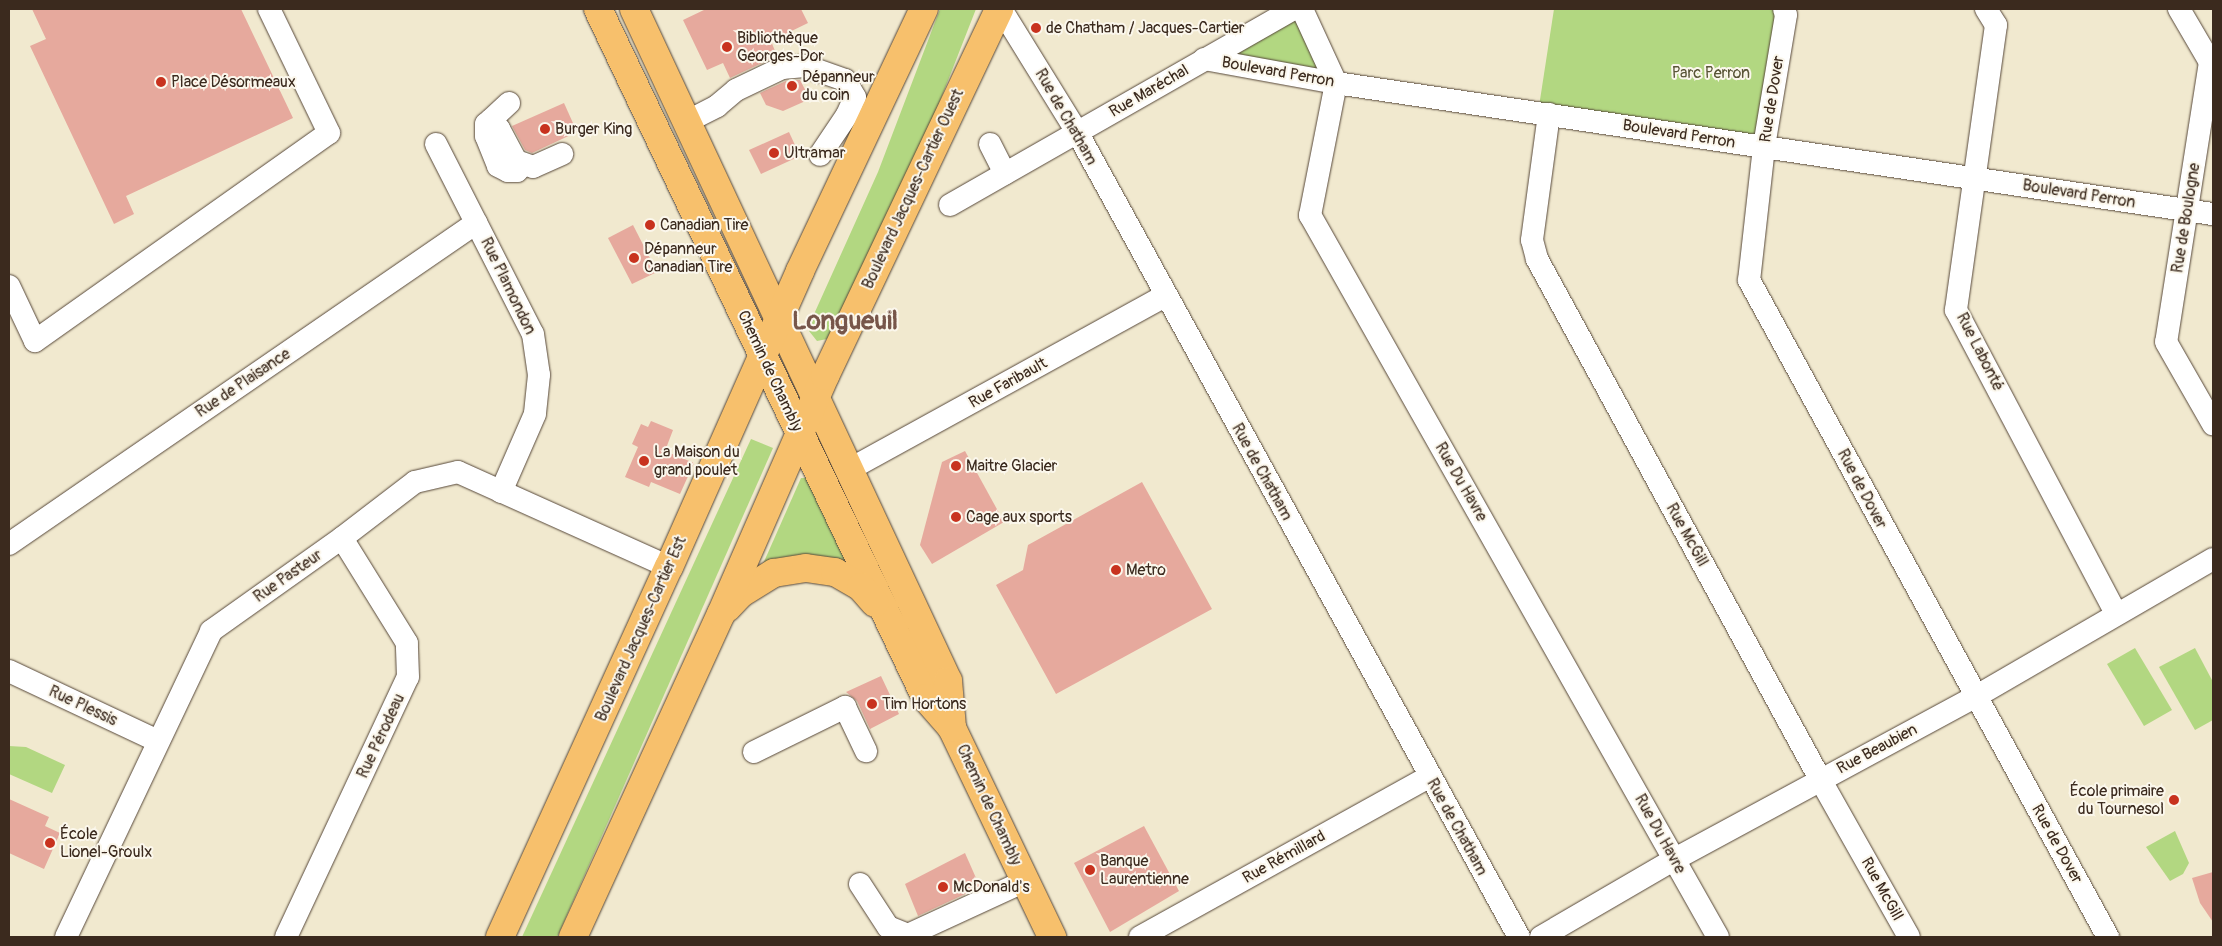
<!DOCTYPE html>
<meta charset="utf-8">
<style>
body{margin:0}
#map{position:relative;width:2222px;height:946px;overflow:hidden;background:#f1e9cf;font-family:Pangolin,sans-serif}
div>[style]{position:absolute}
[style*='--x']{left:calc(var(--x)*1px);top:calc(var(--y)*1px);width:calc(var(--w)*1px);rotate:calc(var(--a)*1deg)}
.green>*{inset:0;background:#b2d781}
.building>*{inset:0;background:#e6a99d}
.roads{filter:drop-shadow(0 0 1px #564739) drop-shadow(0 0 1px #564739)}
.minor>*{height:22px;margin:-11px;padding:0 11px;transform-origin:11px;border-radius:11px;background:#fff}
.major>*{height:28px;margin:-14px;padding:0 14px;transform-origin:14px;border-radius:14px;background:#f7c06c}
.dots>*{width:14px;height:14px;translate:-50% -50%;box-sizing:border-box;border:2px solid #fbf7ec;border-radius:50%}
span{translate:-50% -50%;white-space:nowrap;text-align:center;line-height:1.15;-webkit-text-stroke:4px #fbf7ec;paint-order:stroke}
.poi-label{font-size:16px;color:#3b2a1e}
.left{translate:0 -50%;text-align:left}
.right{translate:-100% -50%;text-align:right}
.street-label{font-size:16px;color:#3b2a1e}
.park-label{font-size:16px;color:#595537}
.town-label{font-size:26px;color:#77564a;font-weight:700}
.frame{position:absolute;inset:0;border:10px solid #3b2a1e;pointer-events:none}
</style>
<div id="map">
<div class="green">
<div style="clip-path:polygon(940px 9px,976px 9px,938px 106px,834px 331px,827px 339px,817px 341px,809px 331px,810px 323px,878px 172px)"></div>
<div style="clip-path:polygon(1293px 9px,1336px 83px,1204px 59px)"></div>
<div style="clip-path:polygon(1554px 9px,1784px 9px,1764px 147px,1538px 113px)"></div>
<div style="clip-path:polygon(751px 439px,773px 448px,559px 933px,557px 937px,522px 937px)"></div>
<div style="clip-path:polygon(801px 478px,810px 478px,858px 575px,763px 564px)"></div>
<div style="clip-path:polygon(2135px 648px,2172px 710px,2144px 726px,2107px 664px)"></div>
<div style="clip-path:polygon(2195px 648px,2213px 682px,2213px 720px,2195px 730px,2159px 667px)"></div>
<div style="clip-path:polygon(9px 746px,26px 747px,65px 765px,52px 793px,9px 774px)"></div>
<div style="clip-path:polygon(2175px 831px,2189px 863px,2183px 874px,2170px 881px,2146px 847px)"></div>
</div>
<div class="building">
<div style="clip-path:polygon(32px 9px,241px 9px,293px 118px,126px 196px,134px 214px,114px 224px,30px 46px,46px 39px)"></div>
<div style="clip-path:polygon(706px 9px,801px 9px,808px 23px,771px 41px,777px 56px,730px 78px,723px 63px,707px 70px,683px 20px)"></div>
<div style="clip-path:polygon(794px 80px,800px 80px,810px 99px,783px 111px,766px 105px,760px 93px,786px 81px,788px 83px)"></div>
<div style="clip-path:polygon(564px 103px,577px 132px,532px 153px,525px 150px,512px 126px)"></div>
<div style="clip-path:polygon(789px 132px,800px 156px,761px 174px,749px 150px)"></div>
<div style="clip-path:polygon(633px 225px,657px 272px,632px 284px,608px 238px)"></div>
<div style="clip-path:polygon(651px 421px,673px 430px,665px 451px,694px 463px,680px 494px,651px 482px,649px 487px,625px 477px,638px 447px,632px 444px,641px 424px,648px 427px)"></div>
<div style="clip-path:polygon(965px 451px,1004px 522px,932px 564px,920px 545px,942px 462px)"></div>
<div style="clip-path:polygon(1142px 482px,1212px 609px,1056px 694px,996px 585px,1023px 570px,1028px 545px)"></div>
<div style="clip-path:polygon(881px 676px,899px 714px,870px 729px,857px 701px,846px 692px)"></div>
<div style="clip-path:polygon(9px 799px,49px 817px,45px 826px,60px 833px,44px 869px,9px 853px)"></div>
<div style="clip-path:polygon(1144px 826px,1179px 891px,1110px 932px,1074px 863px)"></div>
<div style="clip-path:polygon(965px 853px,980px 887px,918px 916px,905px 884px)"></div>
<div style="clip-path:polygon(2213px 872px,2213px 922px,2200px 903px,2192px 878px)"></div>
</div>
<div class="roads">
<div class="minor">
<div style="--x:1001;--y:9;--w:145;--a:58.3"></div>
<div style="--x:1077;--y:132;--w:918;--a:61.23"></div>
<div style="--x:1302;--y:9;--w:81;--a:65.3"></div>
<div style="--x:1336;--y:83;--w:135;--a:101.1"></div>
<div style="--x:1310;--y:215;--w:829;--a:60.53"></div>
<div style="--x:1784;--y:9;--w:6;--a:72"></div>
<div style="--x:1786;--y:15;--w:134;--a:99.5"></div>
<div style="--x:1764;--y:147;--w:134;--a:96.4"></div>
<div style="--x:1749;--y:280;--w:749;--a:61.35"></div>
<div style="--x:1986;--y:9;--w:19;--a:58"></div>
<div style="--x:1996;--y:25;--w:288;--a:98"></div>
<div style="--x:1956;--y:310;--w:343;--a:62.2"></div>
<div style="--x:2179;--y:9;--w:61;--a:59.7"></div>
<div style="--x:2210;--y:62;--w:283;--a:98.9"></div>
<div style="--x:2166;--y:342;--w:95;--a:60.2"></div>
<div style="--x:1204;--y:59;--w:134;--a:10.3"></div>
<div style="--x:1336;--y:83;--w:887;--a:8.5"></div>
<div style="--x:509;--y:103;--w:25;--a:137"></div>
<div style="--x:491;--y:120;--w:12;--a:48"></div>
<div style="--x:499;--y:129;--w:36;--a:62"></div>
<div style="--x:516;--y:161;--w:18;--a:19"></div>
<div style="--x:533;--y:167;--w:32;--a:-24"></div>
<div style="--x:1549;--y:114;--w:127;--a:97.7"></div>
<div style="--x:1532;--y:240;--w:20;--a:75"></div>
<div style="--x:1537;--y:259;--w:592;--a:61.44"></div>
<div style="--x:1820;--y:779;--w:181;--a:60.6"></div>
<div style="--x:491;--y:120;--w:6;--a:141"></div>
<div style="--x:486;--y:124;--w:12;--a:90"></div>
<div style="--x:486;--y:136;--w:32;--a:68"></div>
<div style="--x:498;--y:166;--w:11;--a:27"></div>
<div style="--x:508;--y:171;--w:9;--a:0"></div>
<div style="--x:517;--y:171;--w:8;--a:-45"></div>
<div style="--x:686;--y:122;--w:35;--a:-27"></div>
<div style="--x:717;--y:106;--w:25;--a:-40"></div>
<div style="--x:736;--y:90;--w:51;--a:-25.6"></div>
<div style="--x:782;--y:68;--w:23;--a:-5"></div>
<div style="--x:805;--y:66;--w:42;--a:19.3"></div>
<div style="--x:845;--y:80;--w:20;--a:60"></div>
<div style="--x:855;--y:97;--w:20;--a:114"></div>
<div style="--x:847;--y:115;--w:48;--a:124"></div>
<div style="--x:436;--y:144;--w:213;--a:63"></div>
<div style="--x:533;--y:334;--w:41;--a:81.7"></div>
<div style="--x:539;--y:375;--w:39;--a:96"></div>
<div style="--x:535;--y:414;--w:85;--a:113.6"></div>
<div style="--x:990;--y:144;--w:33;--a:63"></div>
<div style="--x:950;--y:205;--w:395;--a:-29.7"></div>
<div style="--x:9;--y:286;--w:61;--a:64.7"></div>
<div style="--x:35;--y:341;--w:360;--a:-35.3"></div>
<div style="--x:329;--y:133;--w:138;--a:-115.8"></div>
<div style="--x:850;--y:469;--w:359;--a:-28.8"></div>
<div style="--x:9;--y:544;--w:567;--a:-34.5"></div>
<div style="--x:9;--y:671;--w:165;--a:25.2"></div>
<div style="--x:754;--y:752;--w:102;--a:-26.3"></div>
<div style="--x:845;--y:707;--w:49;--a:64.5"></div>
<div style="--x:860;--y:884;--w:51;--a:56.9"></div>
<div style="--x:888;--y:927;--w:22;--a:22"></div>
<div style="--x:908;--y:935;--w:129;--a:-24.8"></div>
<div style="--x:66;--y:937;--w:339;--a:-64.6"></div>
<div style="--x:211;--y:631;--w:161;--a:-35.4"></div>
<div style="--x:342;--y:538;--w:92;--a:-37.5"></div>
<div style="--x:415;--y:482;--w:44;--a:-13.1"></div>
<div style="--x:458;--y:472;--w:231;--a:24.2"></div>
<div style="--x:286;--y:937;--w:287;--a:-64.9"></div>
<div style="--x:408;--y:677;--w:34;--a:-92"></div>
<div style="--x:407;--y:643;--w:123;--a:-121.8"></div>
<div style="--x:1140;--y:937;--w:330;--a:-29"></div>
<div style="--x:1541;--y:937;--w:155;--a:-30.2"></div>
<div style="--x:1675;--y:859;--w:341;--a:-28.4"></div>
<div style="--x:1975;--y:697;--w:275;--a:-30.1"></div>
</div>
<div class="major">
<div style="--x:598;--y:9;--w:763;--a:64.54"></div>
<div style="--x:926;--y:698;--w:40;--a:49"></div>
<div style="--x:952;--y:728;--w:232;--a:64.4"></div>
<div style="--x:634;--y:9;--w:742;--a:64.96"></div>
<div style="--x:948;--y:681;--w:47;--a:85.1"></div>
<div style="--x:727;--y:608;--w:19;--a:-47"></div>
<div style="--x:740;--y:594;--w:40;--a:-32"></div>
<div style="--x:774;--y:573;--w:32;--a:-9"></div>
<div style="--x:806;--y:568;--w:29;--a:8"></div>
<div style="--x:835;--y:572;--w:30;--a:30"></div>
<div style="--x:861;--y:587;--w:21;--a:49"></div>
<div style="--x:500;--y:937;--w:407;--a:-65.5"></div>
<div style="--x:669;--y:567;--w:324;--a:-66.1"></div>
<div style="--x:800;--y:271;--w:290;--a:-64.7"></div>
<div style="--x:573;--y:937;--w:355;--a:-65.4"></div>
<div style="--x:721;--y:614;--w:260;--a:-66.4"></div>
<div style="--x:825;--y:376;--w:406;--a:-64.6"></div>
</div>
</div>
<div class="dots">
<div style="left:1036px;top:28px;background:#c8321e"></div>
<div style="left:727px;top:47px;background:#c8321e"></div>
<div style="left:161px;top:82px;background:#c8321e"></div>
<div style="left:792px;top:86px;background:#c8321e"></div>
<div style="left:545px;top:129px;background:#c8321e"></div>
<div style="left:774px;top:153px;background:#c8321e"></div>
<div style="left:650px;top:225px;background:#c8321e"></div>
<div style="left:634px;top:258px;background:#c8321e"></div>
<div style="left:644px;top:461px;background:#c8321e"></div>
<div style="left:956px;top:466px;background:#c8321e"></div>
<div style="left:956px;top:517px;background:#c8321e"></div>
<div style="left:1116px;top:570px;background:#c8321e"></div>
<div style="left:872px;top:704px;background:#c8321e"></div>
<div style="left:2174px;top:800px;background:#c8321e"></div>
<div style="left:50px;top:843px;background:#c8321e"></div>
<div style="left:1090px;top:870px;background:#c8321e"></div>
<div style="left:943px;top:887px;background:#c8321e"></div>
</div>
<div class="poi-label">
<span class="left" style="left:1046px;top:28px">de Chatham / Jacques-Cartier</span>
<span class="left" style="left:737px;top:47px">Bibliothèque<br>Georges-Dor</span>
<span class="left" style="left:802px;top:86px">Dépanneur<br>du coin</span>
<span class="left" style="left:171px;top:82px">Place Désormeaux</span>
<span class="left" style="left:555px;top:129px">Burger King</span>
<span class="left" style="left:784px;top:153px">Ultramar</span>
<span class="left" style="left:660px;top:225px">Canadian Tire</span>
<span class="left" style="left:644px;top:258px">Dépanneur<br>Canadian Tire</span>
<span class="left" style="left:654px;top:461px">La Maison du<br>grand poulet</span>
<span class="left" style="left:966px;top:466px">Maitre Glacier</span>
<span class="left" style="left:966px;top:517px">Cage aux sports</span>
<span class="left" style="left:1126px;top:570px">Metro</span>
<span class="left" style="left:882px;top:704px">Tim Hortons</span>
<span class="right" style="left:2164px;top:800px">École primaire<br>du Tournesol</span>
<span class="left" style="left:60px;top:843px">École<br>Lionel-Groulx</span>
<span class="left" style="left:1100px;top:870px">Banque<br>Laurentienne</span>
<span class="left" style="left:953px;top:887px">McDonald's</span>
</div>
<div class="street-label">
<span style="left:1278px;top:72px;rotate:10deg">Boulevard Perron</span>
<span style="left:1149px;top:91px;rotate:-30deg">Rue Maréchal</span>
<span style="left:1772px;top:99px;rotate:-81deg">Rue de Dover</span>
<span style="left:1066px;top:117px;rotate:60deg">Rue de Chatham</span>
<span style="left:1679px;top:134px;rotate:9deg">Boulevard Perron</span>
<span style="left:913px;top:189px;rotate:-65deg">Boulevard Jacques-Cartier Ouest</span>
<span style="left:2079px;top:194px;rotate:9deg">Boulevard Perron</span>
<span style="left:2186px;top:218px;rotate:-81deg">Rue de Boulogne</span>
<span style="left:508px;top:286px;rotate:64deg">Rue Plamondon</span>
<span style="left:1980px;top:352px;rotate:63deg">Rue Labonté</span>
<span style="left:770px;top:371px;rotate:65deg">Chemin de Chambly</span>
<span style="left:243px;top:383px;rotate:-34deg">Rue de Plaisance</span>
<span style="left:1008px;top:383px;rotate:-29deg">Rue Faribault</span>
<span style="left:1262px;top:472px;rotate:61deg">Rue de Chatham</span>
<span style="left:1461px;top:482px;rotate:60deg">Rue Du Havre</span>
<span style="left:1862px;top:489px;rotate:62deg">Rue de Dover</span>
<span style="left:1687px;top:535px;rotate:61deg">Rue McGill</span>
<span style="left:288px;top:576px;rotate:-35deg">Rue Pasteur</span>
<span style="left:641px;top:629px;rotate:-66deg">Boulevard Jacques-Cartier Est</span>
<span style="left:83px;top:706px;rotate:25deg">Rue Plessis</span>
<span style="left:381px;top:736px;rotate:-65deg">Rue Pérodeau</span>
<span style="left:1877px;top:749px;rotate:-28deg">Rue Beaubien</span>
<span style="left:989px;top:805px;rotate:65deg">Chemin de Chambly</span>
<span style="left:1457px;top:827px;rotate:61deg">Rue de Chatham</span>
<span style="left:1660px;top:834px;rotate:61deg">Rue Du Havre</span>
<span style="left:2057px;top:844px;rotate:61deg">Rue de Dover</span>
<span style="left:1284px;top:857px;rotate:-29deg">Rue Rémillard</span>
<span style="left:1882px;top:889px;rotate:61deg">Rue McGill</span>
</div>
<div class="park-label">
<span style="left:1711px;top:73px">Parc Perron</span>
</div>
<div class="town-label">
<span style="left:845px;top:322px">Longueuil</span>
</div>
<div class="frame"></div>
</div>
